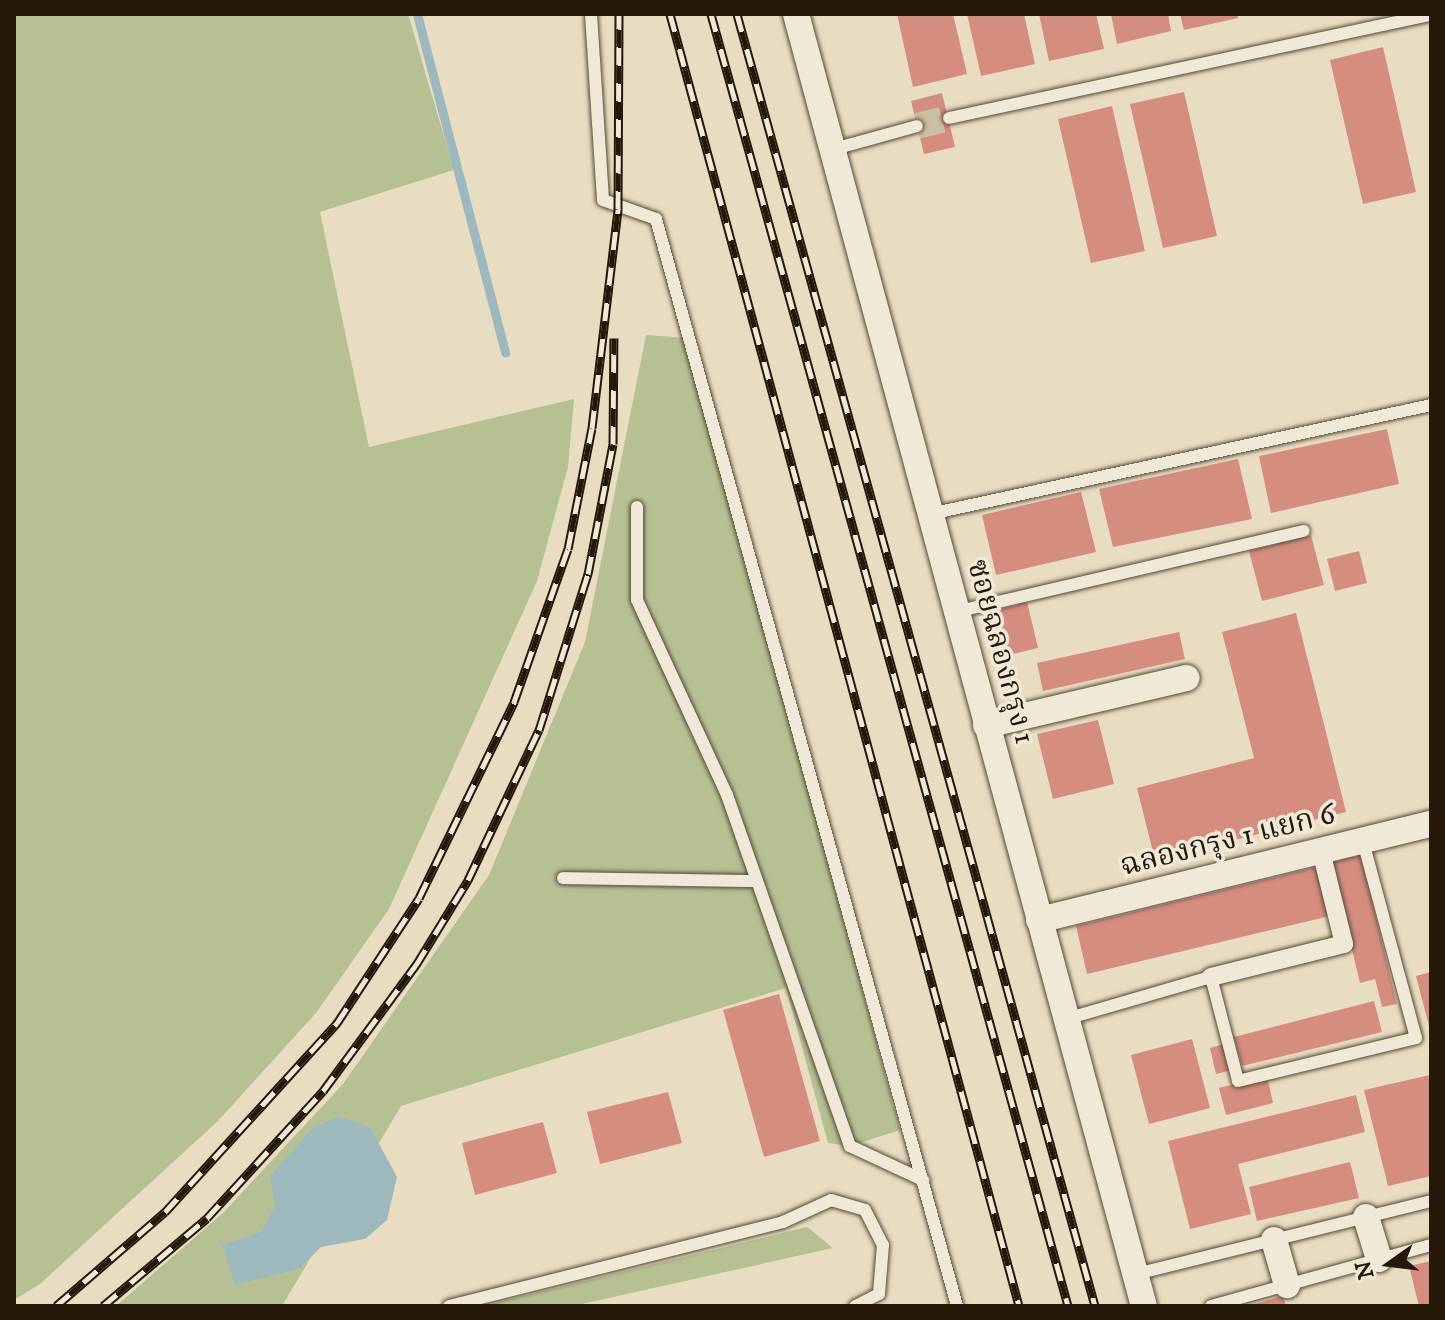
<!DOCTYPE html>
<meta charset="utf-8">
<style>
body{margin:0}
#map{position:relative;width:1445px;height:1320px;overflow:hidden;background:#e9ddc1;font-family:"IM FELL DW Pica","Noto Serif Thai",serif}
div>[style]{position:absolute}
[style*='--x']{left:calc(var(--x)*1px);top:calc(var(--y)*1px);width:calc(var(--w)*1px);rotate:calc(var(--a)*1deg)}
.green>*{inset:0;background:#b5c193}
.water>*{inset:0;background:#9db9be}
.stream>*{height:9px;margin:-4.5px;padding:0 4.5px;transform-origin:4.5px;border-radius:4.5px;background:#9db9be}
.building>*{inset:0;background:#d58d7f}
.minor-tunnel>*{height:26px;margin-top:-13px;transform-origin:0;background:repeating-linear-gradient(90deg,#cbbfa5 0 26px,transparent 0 39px)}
.roads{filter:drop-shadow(0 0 2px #554937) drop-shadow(0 0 2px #554937)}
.service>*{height:12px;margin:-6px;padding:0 6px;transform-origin:6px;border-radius:6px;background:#f1e9d7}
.pedestrian>*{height:18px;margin:-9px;padding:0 9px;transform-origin:9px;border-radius:9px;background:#f1e9d7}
.minor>*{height:26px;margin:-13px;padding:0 13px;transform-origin:13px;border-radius:13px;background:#f1e9d7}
.rail>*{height:9px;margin-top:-4.5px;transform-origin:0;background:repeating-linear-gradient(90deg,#f1e9d7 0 18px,#241809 0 36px);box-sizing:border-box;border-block:2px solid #241809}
span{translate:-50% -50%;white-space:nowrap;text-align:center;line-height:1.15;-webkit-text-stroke:7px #f1e9d7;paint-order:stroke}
.street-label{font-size:30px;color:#241809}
.frame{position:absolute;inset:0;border:16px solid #241809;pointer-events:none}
.north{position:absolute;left:1349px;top:1224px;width:80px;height:80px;-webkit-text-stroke:6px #f1e9d7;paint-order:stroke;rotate:256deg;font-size:22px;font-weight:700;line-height:32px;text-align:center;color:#241809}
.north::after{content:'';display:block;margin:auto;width:28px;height:36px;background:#241809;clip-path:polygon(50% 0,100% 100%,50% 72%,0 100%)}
</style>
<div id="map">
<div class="green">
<div style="clip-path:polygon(14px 14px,408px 14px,454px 170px,320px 212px,369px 447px,574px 399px,568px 467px,537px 581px,389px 909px,316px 1013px,218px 1121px,40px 1284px,14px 1300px)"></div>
<div style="clip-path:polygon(646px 335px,687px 338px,900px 1130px,850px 1146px,828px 1143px,786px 988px,401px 1106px,282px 1306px,116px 1306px,224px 1212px,343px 1084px,489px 875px,585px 642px)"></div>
<div style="clip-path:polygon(807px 1227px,833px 1248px,573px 1306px,482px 1306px)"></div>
</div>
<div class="water">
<div style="clip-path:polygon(338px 1116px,370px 1127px,397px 1177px,387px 1220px,365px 1239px,321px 1247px,299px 1269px,235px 1285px,222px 1245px,261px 1232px,275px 1206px,270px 1176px,313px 1128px)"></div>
</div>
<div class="stream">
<div style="--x:417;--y:14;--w:350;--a:75.4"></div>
</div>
<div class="building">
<div style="clip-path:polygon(897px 14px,953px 14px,967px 74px,913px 87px)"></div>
<div style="clip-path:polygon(967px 14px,1024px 14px,1035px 64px,981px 76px)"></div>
<div style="clip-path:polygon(1039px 14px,1096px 14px,1104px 49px,1049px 61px)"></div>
<div style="clip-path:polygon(1111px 14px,1168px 14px,1171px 31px,1117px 44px)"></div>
<div style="clip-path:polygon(1180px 14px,1237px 14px,1238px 18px,1184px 30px)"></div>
<div style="clip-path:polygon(1383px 47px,1416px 192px,1363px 204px,1330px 60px)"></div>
<div style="clip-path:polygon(1184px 92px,1217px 236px,1163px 248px,1130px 104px)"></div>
<div style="clip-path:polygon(942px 93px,955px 147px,924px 154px,911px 101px)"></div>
<div style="clip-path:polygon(1112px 106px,1145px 251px,1091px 263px,1058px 119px)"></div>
<div style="clip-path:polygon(1387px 429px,1399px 484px,1271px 513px,1259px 456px)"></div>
<div style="clip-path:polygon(1238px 459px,1252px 519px,1113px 547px,1099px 489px)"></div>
<div style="clip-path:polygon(1081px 492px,1096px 552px,996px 575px,982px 515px)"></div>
<div style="clip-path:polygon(1311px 535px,1324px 585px,1262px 601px,1249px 551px)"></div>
<div style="clip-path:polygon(1359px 551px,1367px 583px,1335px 591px,1327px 559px)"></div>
<div style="clip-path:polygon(1027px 602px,1038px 648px,1009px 655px,998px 610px)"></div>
<div style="clip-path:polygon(1296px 613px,1346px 812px,1155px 860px,1137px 788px,1254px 758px,1222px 632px)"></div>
<div style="clip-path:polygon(1179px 632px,1185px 659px,1043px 691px,1037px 663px)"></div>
<div style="clip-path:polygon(1098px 720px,1114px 784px,1053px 799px,1037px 734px)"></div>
<div style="clip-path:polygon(1361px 855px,1397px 1004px,1382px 1007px,1375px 979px,1360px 983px,1331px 863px)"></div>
<div style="clip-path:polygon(1317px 867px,1330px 916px,1087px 974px,1076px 926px)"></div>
<div style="clip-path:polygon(1431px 972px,1431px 1030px,1430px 1030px,1416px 976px)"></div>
<div style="clip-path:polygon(779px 994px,820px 1141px,764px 1157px,723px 1010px)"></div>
<div style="clip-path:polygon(1374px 1001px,1382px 1032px,1242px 1066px,1234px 1037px)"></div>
<div style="clip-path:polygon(1192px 1039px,1210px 1108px,1149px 1124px,1131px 1055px)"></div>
<div style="clip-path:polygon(1227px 1043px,1233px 1070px,1216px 1074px,1210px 1048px)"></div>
<div style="clip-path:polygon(1430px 1075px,1431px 1176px,1388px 1186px,1364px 1090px)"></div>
<div style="clip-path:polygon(1267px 1076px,1273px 1103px,1226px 1115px,1219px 1088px)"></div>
<div style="clip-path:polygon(668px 1092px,682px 1143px,600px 1164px,587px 1112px)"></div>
<div style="clip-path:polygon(1356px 1095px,1365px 1132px,1238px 1164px,1251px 1214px,1190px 1229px,1168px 1141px)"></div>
<div style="clip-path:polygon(543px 1122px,557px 1173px,475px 1195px,462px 1143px)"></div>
<div style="clip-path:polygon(1350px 1162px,1359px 1198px,1257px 1221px,1249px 1187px)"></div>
<div style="clip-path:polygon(1431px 1261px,1431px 1306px,1419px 1306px,1409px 1266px)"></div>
<div style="clip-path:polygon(1283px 1296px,1286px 1306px,1251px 1306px,1251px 1305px)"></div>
</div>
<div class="minor-tunnel">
<div style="--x:917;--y:126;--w:33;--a:-14"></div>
</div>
<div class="roads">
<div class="service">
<div style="--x:591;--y:14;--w:186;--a:86.3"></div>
<div style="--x:603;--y:200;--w:56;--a:19.7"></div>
<div style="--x:656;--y:219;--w:1128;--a:74.52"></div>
<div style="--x:949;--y:118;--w:493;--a:-12.1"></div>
<div style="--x:834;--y:149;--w:86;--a:-15.5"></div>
<div style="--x:637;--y:507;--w:93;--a:90"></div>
<div style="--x:637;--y:600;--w:215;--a:65.2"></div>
<div style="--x:727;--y:795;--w:372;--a:70.7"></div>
<div style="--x:850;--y:1146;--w:81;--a:25"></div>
<div style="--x:930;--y:514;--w:513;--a:-12.27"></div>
<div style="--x:955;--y:612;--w:358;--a:-13.1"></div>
<div style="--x:563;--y:878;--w:194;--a:0.9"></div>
<div style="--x:1066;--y:1019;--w:151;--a:-16.2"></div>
<div style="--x:1211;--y:977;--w:107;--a:75.4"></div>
<div style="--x:1238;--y:1081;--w:183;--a:-13.6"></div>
<div style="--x:1416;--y:1038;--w:204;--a:-105.1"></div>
<div style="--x:1136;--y:1274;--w:304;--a:-13.9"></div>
<div style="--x:449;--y:1306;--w:344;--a:-14.1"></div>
<div style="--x:783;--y:1222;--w:53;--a:-24.6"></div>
<div style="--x:831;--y:1200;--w:35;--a:16"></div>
<div style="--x:865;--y:1210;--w:39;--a:63"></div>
<div style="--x:883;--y:1245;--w:49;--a:94.7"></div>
<div style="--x:879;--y:1294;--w:27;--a:153"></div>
<div style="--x:1211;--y:1306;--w:228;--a:-15.5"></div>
</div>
<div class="pedestrian">
<div style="--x:1211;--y:977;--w:137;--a:-13.9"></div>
<div style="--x:1344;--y:944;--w:96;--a:-103.9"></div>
</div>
<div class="minor">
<div style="--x:796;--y:14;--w:1338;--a:74.93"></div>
<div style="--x:986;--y:725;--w:206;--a:-13.2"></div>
<div style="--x:1039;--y:920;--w:404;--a:-13.8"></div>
<div style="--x:1366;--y:1217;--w:44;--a:72.8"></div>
<div style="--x:1274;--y:1240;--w:47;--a:73.9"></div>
</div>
</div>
<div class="rail">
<div style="--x:670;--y:14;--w:1338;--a:74.88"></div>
<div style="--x:711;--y:14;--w:1340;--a:74.55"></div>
<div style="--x:737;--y:14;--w:1341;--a:74.51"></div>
<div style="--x:56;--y:1306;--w:144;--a:-40.8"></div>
<div style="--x:165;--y:1212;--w:256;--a:-47.7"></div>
<div style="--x:337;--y:1023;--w:149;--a:-56.7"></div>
<div style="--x:419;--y:898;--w:218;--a:-64.1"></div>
<div style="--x:514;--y:702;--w:162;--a:-70.6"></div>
<div style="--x:568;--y:549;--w:123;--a:-78.8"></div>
<div style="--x:592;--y:428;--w:221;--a:-83.2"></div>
<div style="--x:618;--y:209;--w:195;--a:-89.7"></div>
<div style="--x:103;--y:1306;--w:136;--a:-40.2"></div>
<div style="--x:207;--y:1218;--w:172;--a:-47.6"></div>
<div style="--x:323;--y:1091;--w:157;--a:-53.6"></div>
<div style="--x:416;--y:965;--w:100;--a:-58.5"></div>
<div style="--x:468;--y:880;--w:166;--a:-64.7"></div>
<div style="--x:539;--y:730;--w:164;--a:-72.6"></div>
<div style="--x:588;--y:574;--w:132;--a:-79.1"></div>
<div style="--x:613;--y:444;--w:106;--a:-89.5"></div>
</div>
<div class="street-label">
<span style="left:1000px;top:652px;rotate:75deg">ซอยฉลองกรุง 1</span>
<span style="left:1228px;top:841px;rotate:-14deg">ฉลองกรุง 1 แยก 6</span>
</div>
<div class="frame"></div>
<div class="north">N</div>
</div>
